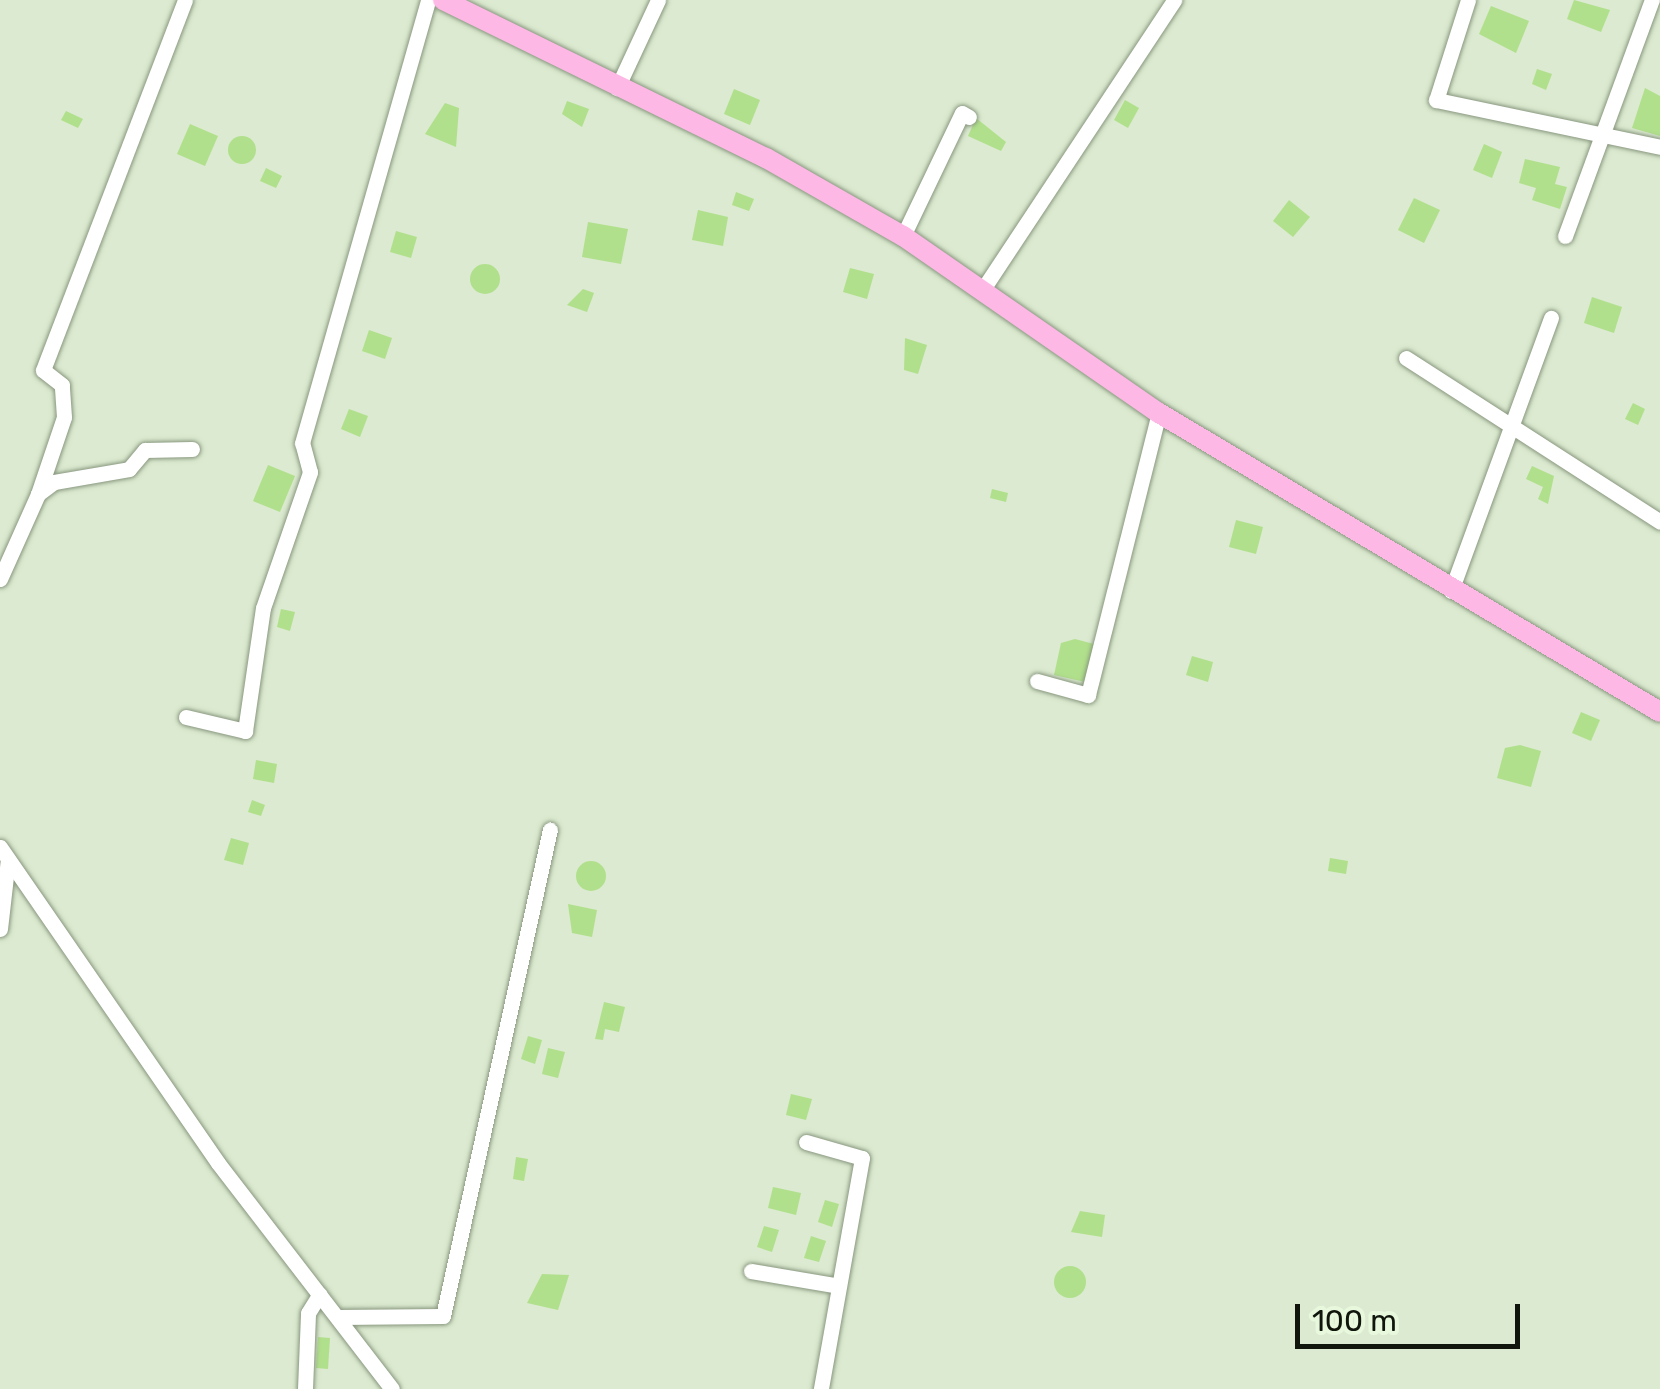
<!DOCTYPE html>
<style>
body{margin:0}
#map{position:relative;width:1660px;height:1389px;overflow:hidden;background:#dbead0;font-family:Rubik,sans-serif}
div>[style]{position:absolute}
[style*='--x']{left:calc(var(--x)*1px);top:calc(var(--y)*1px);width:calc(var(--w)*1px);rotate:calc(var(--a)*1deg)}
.building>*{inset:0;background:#b1e08c}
.round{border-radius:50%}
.roads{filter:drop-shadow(0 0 2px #88977e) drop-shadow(0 0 2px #88977e)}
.minor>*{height:15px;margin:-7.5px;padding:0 7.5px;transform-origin:7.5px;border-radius:7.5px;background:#fff}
.major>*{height:20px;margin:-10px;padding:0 10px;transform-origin:10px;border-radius:10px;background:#feb8e6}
span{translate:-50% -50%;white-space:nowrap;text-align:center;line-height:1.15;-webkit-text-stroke:8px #e8f8dd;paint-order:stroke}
.scale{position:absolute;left:1295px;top:1304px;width:225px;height:45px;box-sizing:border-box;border:5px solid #10160c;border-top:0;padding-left:12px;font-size:30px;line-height:35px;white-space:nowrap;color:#10160c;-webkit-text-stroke:8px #e8f8dd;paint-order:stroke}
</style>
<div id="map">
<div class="building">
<div style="clip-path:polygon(1574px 0,1610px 10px,1601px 32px,1567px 19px)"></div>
<div style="clip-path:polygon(1491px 6px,1529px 21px,1516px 53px,1479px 34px)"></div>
<div style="clip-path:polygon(1537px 69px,1552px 74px,1546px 90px,1532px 84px)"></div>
<div style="clip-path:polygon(1645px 88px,1660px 96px,1660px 136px,1632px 128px)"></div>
<div style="clip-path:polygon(734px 89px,760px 100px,750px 125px,724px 114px)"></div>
<div style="clip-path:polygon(1125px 100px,1139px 108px,1128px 128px,1114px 120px)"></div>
<div style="clip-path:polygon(567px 101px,589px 109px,582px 127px,562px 114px)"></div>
<div style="clip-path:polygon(445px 103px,459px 108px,456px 147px,425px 134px)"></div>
<div style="clip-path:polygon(66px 111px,83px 119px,78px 128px,61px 120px)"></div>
<div style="clip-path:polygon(976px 118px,1006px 142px,1001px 151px,968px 136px)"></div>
<div style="clip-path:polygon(190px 124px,218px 136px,205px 166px,177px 154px)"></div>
<div class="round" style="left:228px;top:136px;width:28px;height:28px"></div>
<div style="clip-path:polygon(1484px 144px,1502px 152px,1492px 178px,1473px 170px)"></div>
<div style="clip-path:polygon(1525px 159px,1560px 167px,1555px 184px,1567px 187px,1560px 209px,1532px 200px,1536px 188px,1519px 183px)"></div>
<div style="clip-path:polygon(266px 168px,282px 176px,276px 188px,260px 181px)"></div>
<div style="clip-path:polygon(736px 192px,754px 199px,749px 211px,732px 205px)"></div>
<div style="clip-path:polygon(1414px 198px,1440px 210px,1424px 243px,1398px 230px)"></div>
<div style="clip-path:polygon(1289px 200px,1310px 217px,1293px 237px,1273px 221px)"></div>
<div style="clip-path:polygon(698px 210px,728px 217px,723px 246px,692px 240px)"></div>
<div style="clip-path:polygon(588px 222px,628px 229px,621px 264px,582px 257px)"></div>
<div style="clip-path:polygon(396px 231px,417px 237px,411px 258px,390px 252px)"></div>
<div class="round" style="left:470px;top:264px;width:30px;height:30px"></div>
<div style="clip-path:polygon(850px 268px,874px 274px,867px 299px,843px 292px)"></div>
<div style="clip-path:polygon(583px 289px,594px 293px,587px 312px,567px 305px)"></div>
<div style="clip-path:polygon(1592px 297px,1622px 307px,1614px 333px,1584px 323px)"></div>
<div style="clip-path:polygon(369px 330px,392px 338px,385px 359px,362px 351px)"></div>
<div style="clip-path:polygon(905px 338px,927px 345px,918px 374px,904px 370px)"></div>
<div style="clip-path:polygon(1633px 403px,1645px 409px,1638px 425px,1625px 419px)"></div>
<div style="clip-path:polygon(349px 409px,368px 416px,360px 437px,341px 429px)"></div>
<div style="clip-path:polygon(268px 465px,295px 476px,280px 512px,253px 501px)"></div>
<div style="clip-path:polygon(1532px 466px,1554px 476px,1548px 504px,1538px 499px,1543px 487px,1526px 479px)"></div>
<div style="clip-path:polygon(992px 489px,1008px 493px,1006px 502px,990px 498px)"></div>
<div style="clip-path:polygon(1236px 520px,1263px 527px,1256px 554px,1229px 547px)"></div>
<div style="clip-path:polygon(281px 609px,295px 612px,290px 631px,277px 627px)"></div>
<div style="clip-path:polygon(1075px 639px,1094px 644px,1085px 682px,1054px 675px,1061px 643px)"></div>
<div style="clip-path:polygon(1192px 656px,1213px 662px,1208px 682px,1186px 675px)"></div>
<div style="clip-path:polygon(1581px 712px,1600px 720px,1591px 741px,1572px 733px)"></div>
<div style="clip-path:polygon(1520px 745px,1541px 751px,1531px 787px,1497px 778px,1505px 748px)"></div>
<div style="clip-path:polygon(256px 760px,277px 764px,274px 783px,253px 779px)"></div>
<div style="clip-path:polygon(252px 800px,265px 805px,261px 816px,248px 812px)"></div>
<div style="clip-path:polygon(231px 838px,249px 843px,243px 865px,224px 860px)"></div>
<div style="clip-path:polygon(1330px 858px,1348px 861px,1346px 874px,1328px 871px)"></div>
<div class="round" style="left:576px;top:861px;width:30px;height:30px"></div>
<div style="clip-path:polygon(568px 904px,597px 910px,592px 937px,572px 933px)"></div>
<div style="clip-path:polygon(604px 1002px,625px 1007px,619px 1032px,605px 1029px,603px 1040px,595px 1039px)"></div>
<div style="clip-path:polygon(528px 1036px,542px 1040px,535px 1064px,521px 1059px)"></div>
<div style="clip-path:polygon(548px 1048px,565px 1052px,558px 1078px,542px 1074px)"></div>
<div style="clip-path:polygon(791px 1094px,812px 1099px,806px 1120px,786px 1115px)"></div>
<div style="clip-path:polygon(516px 1157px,528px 1159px,524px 1181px,513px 1179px)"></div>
<div style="clip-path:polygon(773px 1187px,801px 1193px,796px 1215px,768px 1208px)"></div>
<div style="clip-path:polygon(825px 1200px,839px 1204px,832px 1227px,818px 1222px)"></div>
<div style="clip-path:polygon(1080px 1211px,1105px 1215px,1102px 1237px,1071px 1232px)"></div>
<div style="clip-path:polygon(764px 1226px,779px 1230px,772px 1252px,757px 1247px)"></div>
<div style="clip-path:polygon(811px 1236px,826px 1241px,819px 1262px,804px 1258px)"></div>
<div class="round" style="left:1054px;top:1266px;width:32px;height:32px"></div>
<div style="clip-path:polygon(542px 1274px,569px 1275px,558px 1310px,527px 1303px)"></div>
<div style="clip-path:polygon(318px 1337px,330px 1338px,328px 1369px,316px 1368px)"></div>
</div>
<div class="roads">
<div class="minor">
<div style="--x:1468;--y:0;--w:105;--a:107.7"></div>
<div style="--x:1436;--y:100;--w:229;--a:11.8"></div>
<div style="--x:617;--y:88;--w:97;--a:-65"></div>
<div style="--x:903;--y:236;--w:136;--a:-64.4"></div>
<div style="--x:962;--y:113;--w:8;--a:30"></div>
<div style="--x:1565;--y:236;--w:252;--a:-69.8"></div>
<div style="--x:985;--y:286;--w:343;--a:-56.5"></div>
<div style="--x:1406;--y:358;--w:302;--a:32.8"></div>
<div style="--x:38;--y:494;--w:81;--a:-71.3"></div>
<div style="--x:64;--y:417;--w:32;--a:-94"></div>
<div style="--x:62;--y:385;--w:24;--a:-142"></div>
<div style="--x:43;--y:370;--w:396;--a:-69"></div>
<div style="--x:0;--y:579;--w:93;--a:-65.9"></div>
<div style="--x:38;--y:494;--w:20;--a:-37"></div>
<div style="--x:54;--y:482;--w:76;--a:-9.8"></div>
<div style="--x:129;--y:469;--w:25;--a:-50"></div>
<div style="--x:145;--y:450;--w:47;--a:-1.2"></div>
<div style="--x:1451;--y:591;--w:291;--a:-69.9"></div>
<div style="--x:1037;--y:681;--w:53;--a:15.4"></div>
<div style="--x:1088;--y:695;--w:291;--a:-75.9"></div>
<div style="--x:186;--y:717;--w:61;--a:13.3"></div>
<div style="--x:245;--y:731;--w:124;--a:-81.7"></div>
<div style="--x:263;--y:608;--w:144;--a:-70.9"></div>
<div style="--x:310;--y:472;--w:30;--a:-105"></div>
<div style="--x:302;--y:443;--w:461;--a:-74.1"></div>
<div style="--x:0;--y:847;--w:384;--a:55.4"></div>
<div style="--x:218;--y:1163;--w:285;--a:52.4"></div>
<div style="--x:0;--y:929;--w:70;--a:-83.5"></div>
<div style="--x:806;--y:1142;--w:58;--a:15.9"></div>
<div style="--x:862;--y:1158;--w:235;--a:100.1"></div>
<div style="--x:751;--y:1271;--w:84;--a:9.6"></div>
<div style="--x:338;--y:1317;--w:105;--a:-0.5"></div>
<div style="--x:443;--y:1316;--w:498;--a:-77.6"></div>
<div style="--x:305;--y:1389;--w:76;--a:-87.7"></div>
<div style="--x:308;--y:1313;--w:22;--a:-58"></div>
</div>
<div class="major">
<div style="--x:443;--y:0;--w:360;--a:26.1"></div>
<div style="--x:766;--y:158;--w:158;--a:29.7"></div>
<div style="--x:903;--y:236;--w:311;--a:34.7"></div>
<div style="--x:1159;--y:413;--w:583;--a:30.83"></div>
</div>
</div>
<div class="scale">100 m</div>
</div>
